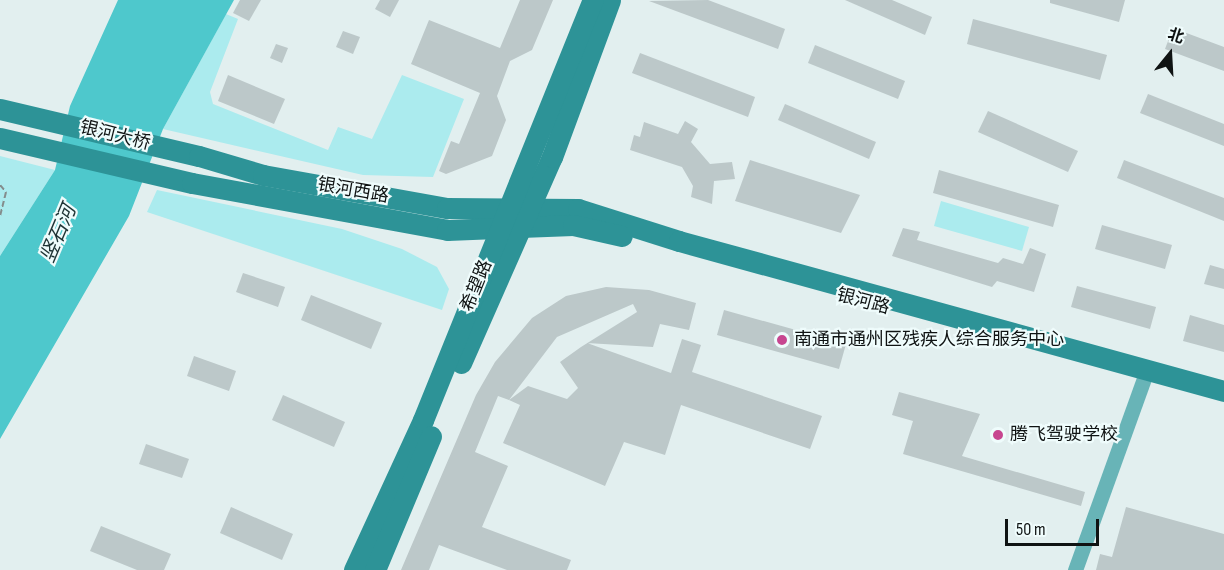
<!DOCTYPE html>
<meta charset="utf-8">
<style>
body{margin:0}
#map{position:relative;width:1224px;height:570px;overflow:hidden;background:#e2efef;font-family:"Sofia Sans Condensed","Noto Sans SC",sans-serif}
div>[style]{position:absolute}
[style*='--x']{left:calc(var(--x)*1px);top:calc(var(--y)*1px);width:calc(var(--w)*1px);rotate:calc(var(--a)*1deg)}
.green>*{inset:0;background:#abebee}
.water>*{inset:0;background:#4ec8cc}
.building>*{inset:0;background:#bcc8c9}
.path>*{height:2px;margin-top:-1px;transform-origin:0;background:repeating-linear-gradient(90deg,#848d8d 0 6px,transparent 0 9px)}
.street>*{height:15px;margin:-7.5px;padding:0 7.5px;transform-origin:7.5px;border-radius:7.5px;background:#68b4b7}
.secondary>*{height:21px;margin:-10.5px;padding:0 10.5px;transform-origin:10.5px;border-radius:10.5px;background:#2d9397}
.dots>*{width:16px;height:16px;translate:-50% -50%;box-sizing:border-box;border:3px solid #effcfc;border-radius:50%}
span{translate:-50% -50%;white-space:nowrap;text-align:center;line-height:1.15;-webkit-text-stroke:4.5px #effcfc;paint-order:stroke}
.street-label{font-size:18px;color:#0f1313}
.poi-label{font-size:18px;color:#0f1313}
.left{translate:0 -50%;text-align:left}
.water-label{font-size:20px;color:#1e3334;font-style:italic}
.north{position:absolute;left:1140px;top:24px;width:60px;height:60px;-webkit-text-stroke:4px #effcfc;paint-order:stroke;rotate:18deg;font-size:16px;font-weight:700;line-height:24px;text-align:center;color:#0f1313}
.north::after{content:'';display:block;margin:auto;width:21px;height:27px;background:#0f1313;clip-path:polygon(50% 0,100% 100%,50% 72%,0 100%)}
.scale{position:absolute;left:1005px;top:519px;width:94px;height:27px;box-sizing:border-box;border:3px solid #0f1313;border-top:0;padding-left:8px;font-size:18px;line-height:21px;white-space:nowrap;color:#0f1313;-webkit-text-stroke:4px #effcfc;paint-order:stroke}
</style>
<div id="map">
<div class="green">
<div style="clip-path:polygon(226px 14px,238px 19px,210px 92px,213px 104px,328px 150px,338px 127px,372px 139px,402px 75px,464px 99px,433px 177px,363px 175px,163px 129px)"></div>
<div style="clip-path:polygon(0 156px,55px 170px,0 256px)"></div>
<div style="clip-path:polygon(157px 190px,342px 229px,402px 249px,437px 267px,449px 289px,442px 310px,147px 212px)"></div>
<div style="clip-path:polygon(941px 201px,1029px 227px,1022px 251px,934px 226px)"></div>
</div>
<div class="water">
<div style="clip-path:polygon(118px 0,234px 0,163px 129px,129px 216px,0 439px,0 256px,55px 170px,70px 106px)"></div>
</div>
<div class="building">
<div style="clip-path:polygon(240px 0,261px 0,249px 21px,233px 13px)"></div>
<div style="clip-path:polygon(380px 0,399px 0,390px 17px,375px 9px)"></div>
<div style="clip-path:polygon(520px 0,553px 0,532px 50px,510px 61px,497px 96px,506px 120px,492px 156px,446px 174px,439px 171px,451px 141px,459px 144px,480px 93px,411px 64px,429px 20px,500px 48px)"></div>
<div style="clip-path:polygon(708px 0,785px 29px,778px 49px,649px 1px)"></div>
<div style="clip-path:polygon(845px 0,892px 0,932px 17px,925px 35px)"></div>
<div style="clip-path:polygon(1050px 0,1125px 0,1119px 22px,1050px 3px)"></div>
<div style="clip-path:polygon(973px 19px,1107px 55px,1100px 80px,967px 44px)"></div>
<div style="clip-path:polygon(1173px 28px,1224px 47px,1224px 71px,1165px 49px)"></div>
<div style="clip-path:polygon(343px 31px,360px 37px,353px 54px,336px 47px)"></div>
<div style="clip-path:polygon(276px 44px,288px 48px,282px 63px,270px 58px)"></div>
<div style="clip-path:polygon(815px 45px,905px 81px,898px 99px,808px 63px)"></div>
<div style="clip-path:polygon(640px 53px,755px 97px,748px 117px,632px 73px)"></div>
<div style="clip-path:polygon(228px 75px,285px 99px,274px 124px,218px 101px)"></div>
<div style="clip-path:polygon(1148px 94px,1224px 124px,1224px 146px,1140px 113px)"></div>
<div style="clip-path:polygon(785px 104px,876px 142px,869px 159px,778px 120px)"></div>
<div style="clip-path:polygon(988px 111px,1078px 151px,1068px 172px,978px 132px)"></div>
<div style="clip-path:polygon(685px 121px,698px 129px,691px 142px,710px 164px,732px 162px,735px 179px,714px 181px,712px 204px,691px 197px,693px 186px,682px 167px,630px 150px,634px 135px,640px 137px,644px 122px,678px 134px)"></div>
<div style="clip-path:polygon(750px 160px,860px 195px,841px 233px,735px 201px)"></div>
<div style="clip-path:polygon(1124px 160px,1224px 198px,1224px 221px,1117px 178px)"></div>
<div style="clip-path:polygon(939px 170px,1059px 205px,1053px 227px,933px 193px)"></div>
<div style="clip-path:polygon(1102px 225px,1172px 245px,1165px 269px,1095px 249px)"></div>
<div style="clip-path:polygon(903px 228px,920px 232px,917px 240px,998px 263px,1003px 258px,1023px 264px,1030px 248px,1046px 254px,1034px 292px,997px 281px,992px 287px,892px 256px)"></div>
<div style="clip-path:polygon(1210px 265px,1224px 269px,1224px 289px,1204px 284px)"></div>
<div style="clip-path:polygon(243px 273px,285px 287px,278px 307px,236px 292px)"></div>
<div style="clip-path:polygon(1077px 286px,1156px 307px,1150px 329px,1071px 307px)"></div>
<div style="clip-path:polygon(606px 287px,649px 290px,696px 303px,689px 330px,660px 324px,653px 347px,587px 343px,671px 373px,682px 339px,701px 345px,692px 372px,822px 416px,810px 449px,681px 405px,665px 455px,624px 442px,605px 486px,503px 443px,520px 405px,509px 400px,528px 386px,567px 399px,578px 388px,560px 362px,581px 347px,637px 312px,633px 304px,557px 337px,509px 400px,498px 396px,475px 452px,508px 466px,482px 527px,571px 560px,567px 570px,507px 570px,439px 545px,429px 570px,401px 570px,476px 395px,495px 362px,532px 318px,566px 296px)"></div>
<div style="clip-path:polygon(311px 295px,382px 323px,371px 349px,301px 320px)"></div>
<div style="clip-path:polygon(724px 310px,846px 344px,839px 369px,717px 335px)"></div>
<div style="clip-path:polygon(1190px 315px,1224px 325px,1224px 352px,1183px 341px)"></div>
<div style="clip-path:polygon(194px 356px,236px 371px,229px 391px,187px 376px)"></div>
<div style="clip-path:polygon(899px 392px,980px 414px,962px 456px,1085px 492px,1081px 506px,903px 454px,913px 421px,892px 415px)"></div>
<div style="clip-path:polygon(283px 395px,345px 422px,334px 447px,272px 420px)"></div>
<div style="clip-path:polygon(146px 444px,189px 459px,182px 478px,139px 464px)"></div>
<div style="clip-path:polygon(231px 507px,293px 534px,282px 560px,220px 533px)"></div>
<div style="clip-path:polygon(1126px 507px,1224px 534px,1224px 570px,1096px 570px,1100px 554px,1112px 557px)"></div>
<div style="clip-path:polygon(101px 526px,171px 554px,164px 570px,137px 570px,90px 551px)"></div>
</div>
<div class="path">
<div style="--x:0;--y:185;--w:9;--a:49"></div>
<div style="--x:6;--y:192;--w:25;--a:104"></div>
</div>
<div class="street">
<div style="--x:1075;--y:570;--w:213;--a:-70.2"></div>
</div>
<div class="secondary">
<div style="--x:0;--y:109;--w:204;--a:13.3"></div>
<div style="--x:199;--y:156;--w:67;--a:16.5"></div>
<div style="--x:263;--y:175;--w:187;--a:10.2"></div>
<div style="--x:447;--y:208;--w:131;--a:0.4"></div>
<div style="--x:578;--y:209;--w:106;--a:17.6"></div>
<div style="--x:679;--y:241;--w:565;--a:15.39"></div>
<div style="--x:0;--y:138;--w:197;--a:13.2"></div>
<div style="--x:192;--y:183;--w:259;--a:10.4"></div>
<div style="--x:447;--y:230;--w:126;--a:-2.3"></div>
<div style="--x:573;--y:225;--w:50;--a:12.7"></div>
<div style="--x:461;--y:363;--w:225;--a:-66.2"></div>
<div style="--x:552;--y:157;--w:167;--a:-69.7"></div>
<div style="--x:354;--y:570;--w:165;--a:-65.3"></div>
<div style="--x:423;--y:420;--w:453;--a:-68"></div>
<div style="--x:375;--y:570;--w:145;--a:-67.3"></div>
</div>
<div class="dots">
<div style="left:782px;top:340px;background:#c74690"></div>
<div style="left:998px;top:435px;background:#c74690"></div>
</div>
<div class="street-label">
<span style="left:115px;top:136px;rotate:14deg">银河大桥</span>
<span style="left:353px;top:191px;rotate:10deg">银河西路</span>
<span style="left:477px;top:286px;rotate:-68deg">希望路</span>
<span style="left:863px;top:302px;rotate:15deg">银河路</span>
</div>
<div class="poi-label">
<span class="left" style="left:794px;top:340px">南通市通州区残疾人综合服务中心</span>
<span class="left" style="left:1010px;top:435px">腾飞驾驶学校</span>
</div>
<div class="water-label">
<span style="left:59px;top:234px;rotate:-67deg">竖石河</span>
</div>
<div class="north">北</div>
<div class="scale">50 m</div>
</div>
